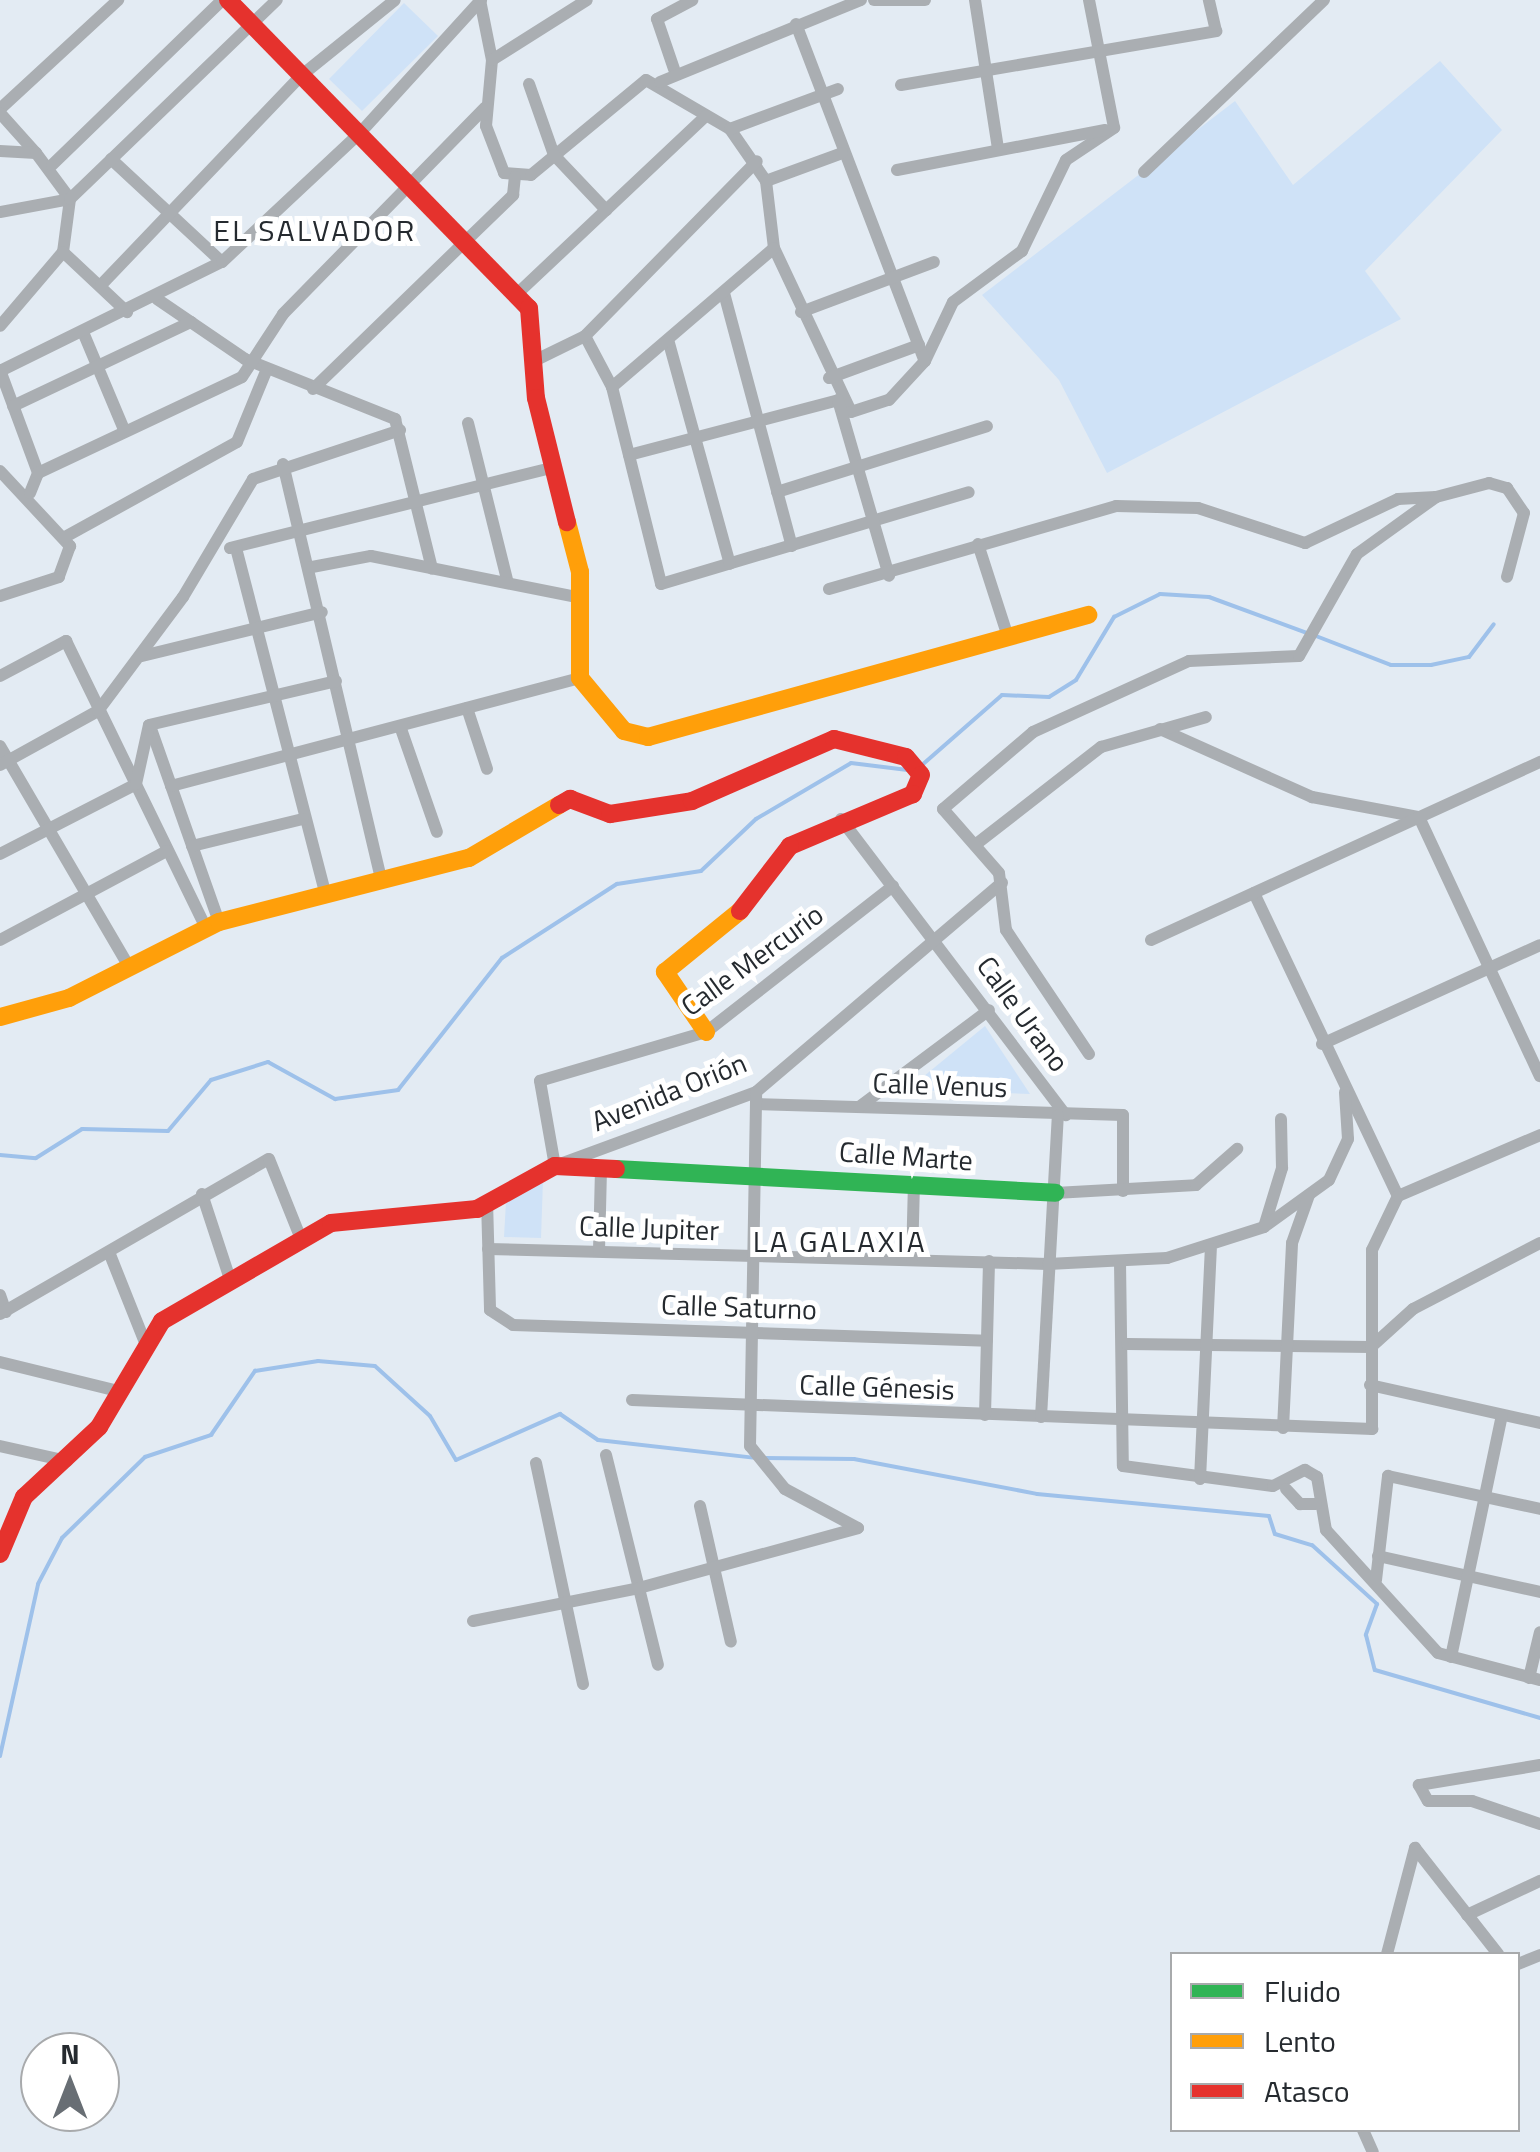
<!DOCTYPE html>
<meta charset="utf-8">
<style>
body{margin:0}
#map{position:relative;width:1540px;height:2152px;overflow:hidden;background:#e3ebf3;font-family:"Titillium Web",sans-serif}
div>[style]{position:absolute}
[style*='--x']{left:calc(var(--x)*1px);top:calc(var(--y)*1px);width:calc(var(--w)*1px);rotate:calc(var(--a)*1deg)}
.green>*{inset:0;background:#cfe2f7}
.stream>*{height:4px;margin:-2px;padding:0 2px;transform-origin:2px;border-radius:2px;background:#9ec1ea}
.street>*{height:12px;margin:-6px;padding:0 6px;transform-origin:6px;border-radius:6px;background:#aaaeb2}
.fast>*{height:18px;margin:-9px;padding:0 9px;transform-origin:9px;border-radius:9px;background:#30b455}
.slow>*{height:18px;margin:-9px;padding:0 9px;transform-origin:9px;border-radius:9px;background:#ff9f0a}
.jam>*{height:18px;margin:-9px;padding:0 9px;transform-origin:9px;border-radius:9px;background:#e5322d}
span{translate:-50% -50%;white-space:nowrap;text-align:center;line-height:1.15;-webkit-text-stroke:10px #fff;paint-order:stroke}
.street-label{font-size:28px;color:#252a2f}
.neighbourhood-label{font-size:30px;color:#252a2f;letter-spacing:2.5px}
.legend{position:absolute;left:1170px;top:1952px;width:350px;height:180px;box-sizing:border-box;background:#fff;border:2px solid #a8aaac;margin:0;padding:12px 18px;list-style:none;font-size:30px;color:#252a2f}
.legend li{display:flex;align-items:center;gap:20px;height:50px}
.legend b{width:50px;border:2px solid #a8aaac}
.north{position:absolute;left:20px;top:2032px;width:100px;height:100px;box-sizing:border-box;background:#fff;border:2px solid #a8aaac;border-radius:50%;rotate:0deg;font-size:28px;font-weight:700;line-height:40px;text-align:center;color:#252a2f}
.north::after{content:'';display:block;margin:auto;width:35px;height:45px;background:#686e74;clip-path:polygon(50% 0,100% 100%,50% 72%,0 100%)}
</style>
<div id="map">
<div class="green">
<div style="clip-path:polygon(404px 3px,438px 36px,362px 111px,329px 79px)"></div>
<div style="clip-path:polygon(1440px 61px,1502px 130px,1365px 271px,1401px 319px,1107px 473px,1059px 380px,982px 295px,1235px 101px,1293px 185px)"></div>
<div style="clip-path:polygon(985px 1026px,1030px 1094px,907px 1090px)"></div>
<div style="clip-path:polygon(543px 1180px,541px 1238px,504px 1237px,506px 1202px)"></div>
</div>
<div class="stream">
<div style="--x:1316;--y:636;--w:80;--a:21.1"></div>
<div style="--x:1391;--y:665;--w:40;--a:0"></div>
<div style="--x:1431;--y:665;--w:39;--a:-12"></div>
<div style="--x:1469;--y:657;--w:41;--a:-52.9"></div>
<div style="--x:922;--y:765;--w:106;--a:-41.2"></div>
<div style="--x:1002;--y:695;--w:47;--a:2.4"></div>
<div style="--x:1049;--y:697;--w:32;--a:-32"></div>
<div style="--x:1076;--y:680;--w:74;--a:-58.9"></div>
<div style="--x:1114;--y:617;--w:51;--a:-26.6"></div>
<div style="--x:1160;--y:594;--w:49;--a:3.5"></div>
<div style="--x:1209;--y:597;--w:104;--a:20.2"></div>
<div style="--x:0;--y:1155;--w:36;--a:5"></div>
<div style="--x:36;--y:1158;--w:54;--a:-32.2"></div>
<div style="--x:82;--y:1129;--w:86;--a:1.3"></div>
<div style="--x:168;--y:1131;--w:67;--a:-49.9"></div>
<div style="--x:211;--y:1080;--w:60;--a:-17.5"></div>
<div style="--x:268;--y:1062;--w:77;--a:28.9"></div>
<div style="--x:335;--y:1099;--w:64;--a:-8.1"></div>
<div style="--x:398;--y:1090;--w:168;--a:-51.8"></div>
<div style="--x:502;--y:958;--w:137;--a:-32.8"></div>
<div style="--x:617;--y:884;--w:85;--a:-8.8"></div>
<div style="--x:701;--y:871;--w:76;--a:-43.4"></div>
<div style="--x:756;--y:819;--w:110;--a:-30.5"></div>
<div style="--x:851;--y:763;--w:57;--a:7"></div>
<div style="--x:765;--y:1458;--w:89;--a:0.6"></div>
<div style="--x:854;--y:1459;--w:186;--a:10.8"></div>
<div style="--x:1037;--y:1494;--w:233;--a:5.4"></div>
<div style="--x:1269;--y:1516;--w:19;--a:72"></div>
<div style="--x:1275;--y:1534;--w:39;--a:17"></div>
<div style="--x:1312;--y:1545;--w:88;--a:42.2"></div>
<div style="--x:1377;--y:1604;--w:33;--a:110"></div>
<div style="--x:1366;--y:1635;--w:36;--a:76"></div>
<div style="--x:1375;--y:1670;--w:172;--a:16.2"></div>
<div style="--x:0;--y:1756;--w:176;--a:-77.5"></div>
<div style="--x:38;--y:1584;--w:52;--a:-62.4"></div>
<div style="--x:62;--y:1538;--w:116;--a:-44.3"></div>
<div style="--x:145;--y:1457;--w:70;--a:-18.4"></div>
<div style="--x:211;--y:1435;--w:78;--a:-55.5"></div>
<div style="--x:255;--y:1371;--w:64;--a:-9"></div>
<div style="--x:318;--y:1361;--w:57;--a:5"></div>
<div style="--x:375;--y:1366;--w:74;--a:42.3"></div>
<div style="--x:430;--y:1416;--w:51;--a:59.4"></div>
<div style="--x:456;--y:1460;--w:114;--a:-23.9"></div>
<div style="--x:560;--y:1414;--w:46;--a:34.4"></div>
<div style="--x:598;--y:1440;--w:158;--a:6.5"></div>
</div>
<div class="street">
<div style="--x:480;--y:0;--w:61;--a:78.7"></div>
<div style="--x:492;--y:60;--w:66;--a:95.2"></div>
<div style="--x:486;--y:126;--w:50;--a:69"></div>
<div style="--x:504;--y:173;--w:27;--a:4"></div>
<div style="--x:531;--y:175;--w:149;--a:-39.6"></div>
<div style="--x:646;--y:80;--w:97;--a:30.3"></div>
<div style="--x:730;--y:129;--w:63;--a:55.3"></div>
<div style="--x:766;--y:181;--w:67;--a:83.2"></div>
<div style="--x:774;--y:248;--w:181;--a:64.8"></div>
<div style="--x:851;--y:412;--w:40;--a:-18"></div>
<div style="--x:889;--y:400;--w:53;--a:-47.3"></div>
<div style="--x:925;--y:361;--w:65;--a:-64.6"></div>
<div style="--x:953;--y:302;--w:86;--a:-36.5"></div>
<div style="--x:1022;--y:251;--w:101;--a:-64.2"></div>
<div style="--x:1066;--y:160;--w:58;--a:-33.7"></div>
<div style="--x:874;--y:0;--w:51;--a:0"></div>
<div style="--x:975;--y:0;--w:151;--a:81.2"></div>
<div style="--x:1089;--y:0;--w:130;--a:78.9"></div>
<div style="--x:796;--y:24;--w:361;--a:69.1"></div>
<div style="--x:492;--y:60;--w:112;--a:-32.3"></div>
<div style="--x:674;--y:69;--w:53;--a:-108.8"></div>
<div style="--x:657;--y:19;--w:40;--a:-28"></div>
<div style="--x:660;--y:82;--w:217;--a:-22.2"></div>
<div style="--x:529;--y:84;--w:75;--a:70.6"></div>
<div style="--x:554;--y:155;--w:76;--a:46.6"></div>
<div style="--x:901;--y:85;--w:320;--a:-9.7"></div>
<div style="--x:1216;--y:31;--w:32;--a:-103"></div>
<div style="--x:0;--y:109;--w:161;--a:-42.7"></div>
<div style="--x:0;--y:113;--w:52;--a:48.1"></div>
<div style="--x:730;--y:129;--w:115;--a:-20.3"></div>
<div style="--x:0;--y:151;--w:36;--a:3"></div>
<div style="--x:36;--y:153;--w:57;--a:53.5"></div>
<div style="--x:70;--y:199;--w:53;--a:97.5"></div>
<div style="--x:63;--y:252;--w:97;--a:130.4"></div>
<div style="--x:111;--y:159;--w:151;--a:42.9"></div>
<div style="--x:52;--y:165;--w:237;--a:-44.1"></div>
<div style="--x:897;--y:170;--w:212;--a:-10.9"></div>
<div style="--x:1144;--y:172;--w:249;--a:-43.7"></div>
<div style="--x:766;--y:181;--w:81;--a:-20.2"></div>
<div style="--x:0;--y:212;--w:71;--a:-10.5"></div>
<div style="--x:70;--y:199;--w:287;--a:-43.9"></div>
<div style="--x:63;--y:252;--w:88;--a:43.2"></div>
<div style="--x:101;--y:285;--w:291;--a:-46.3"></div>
<div style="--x:302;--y:75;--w:119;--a:-38.9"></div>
<div style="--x:519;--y:292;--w:257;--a:-43.3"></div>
<div style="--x:724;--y:293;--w:262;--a:75"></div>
<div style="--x:157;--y:299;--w:107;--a:34.3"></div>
<div style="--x:245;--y:359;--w:162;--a:21.8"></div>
<div style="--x:395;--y:419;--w:154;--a:76.1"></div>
<div style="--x:801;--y:312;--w:142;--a:-20.6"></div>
<div style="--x:83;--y:332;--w:108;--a:67.2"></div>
<div style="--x:585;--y:336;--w:58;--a:62.1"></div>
<div style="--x:612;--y:387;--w:203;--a:76"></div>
<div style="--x:661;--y:584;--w:321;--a:-16.6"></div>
<div style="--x:669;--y:343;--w:229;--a:74.6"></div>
<div style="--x:536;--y:360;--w:55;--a:-26.1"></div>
<div style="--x:585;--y:336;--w:245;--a:-45.5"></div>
<div style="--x:0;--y:370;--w:110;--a:69.7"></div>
<div style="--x:0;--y:371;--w:247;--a:-26.2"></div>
<div style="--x:222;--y:262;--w:189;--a:-43.1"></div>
<div style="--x:360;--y:133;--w:180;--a:-47.7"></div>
<div style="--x:829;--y:378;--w:96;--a:-20.1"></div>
<div style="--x:612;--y:387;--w:213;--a:-40.6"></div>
<div style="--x:313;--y:389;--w:279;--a:-44.1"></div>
<div style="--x:513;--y:195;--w:18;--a:-84"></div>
<div style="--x:13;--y:406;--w:197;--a:-25.3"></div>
<div style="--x:468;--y:423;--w:165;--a:76"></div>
<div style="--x:629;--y:455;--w:216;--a:-14.7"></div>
<div style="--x:838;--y:400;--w:183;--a:73.8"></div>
<div style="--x:283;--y:464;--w:427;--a:76.7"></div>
<div style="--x:0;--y:471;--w:103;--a:47"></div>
<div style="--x:70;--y:546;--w:33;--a:110"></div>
<div style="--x:59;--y:577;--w:62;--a:162.1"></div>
<div style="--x:777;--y:492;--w:220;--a:-17.4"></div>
<div style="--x:30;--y:493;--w:22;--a:-68"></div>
<div style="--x:38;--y:473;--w:225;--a:-25.2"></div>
<div style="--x:242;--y:377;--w:75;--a:-56.9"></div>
<div style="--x:283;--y:314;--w:289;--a:-45.6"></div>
<div style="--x:65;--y:537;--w:196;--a:-28.9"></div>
<div style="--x:237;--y:442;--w:79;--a:-67.7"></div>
<div style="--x:978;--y:544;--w:98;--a:72.1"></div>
<div style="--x:230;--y:548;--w:334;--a:-14"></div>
<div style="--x:236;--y:548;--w:358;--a:75.5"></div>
<div style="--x:312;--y:567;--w:60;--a:-10.6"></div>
<div style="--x:371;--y:556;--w:214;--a:11.3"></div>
<div style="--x:829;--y:589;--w:299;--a:-16.1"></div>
<div style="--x:1116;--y:506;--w:82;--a:1.4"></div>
<div style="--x:1198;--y:508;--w:113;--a:18.1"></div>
<div style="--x:1305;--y:543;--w:103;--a:-25.3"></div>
<div style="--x:1398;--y:499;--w:38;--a:-3"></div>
<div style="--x:142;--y:656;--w:185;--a:-13.7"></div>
<div style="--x:0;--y:676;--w:75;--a:-27.9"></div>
<div style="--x:66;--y:641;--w:319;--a:64"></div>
<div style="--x:467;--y:708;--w:64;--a:71.8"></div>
<div style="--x:150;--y:726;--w:208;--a:70.6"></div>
<div style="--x:400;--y:726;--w:112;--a:70.8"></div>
<div style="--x:1160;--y:729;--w:167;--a:24.1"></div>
<div style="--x:1312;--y:797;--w:109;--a:10.6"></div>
<div style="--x:1419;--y:817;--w:286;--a:65"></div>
<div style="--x:0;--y:746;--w:254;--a:59.7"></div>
<div style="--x:0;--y:765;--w:112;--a:-28.9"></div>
<div style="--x:98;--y:711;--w:142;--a:-53.3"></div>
<div style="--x:183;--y:597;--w:137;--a:-59.3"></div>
<div style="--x:253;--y:479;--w:155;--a:-18.4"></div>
<div style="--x:171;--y:786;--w:423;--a:-14.8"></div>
<div style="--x:841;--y:819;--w:372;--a:52.8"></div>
<div style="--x:975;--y:845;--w:160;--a:-37.9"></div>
<div style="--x:1101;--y:747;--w:109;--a:-15.9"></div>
<div style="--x:192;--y:846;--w:114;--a:-13.7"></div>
<div style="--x:0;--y:854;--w:153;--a:-27.2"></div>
<div style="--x:136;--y:784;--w:60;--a:-77.6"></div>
<div style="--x:149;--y:725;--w:192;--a:-13.2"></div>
<div style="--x:893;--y:886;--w:237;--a:142"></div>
<div style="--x:706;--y:1032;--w:173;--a:163.6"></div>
<div style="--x:540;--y:1081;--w:86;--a:80"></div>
<div style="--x:555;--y:1166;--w:214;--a:-20.2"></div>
<div style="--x:756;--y:1092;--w:323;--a:-40.4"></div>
<div style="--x:1254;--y:893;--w:335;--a:64.6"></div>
<div style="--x:0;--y:940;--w:189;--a:-28.1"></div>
<div style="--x:1151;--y:940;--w:428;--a:-24.6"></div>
<div style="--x:1322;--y:1044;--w:239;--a:-24.4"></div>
<div style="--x:1089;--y:1054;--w:149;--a:-123.8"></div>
<div style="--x:1006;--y:930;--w:57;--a:-97"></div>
<div style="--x:999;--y:873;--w:85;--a:-131.2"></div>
<div style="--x:943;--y:809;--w:118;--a:-40.5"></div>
<div style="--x:1033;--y:732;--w:171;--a:-24.5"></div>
<div style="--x:1189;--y:661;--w:110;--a:-2.6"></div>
<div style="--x:1299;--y:656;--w:117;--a:-60.4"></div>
<div style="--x:1357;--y:554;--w:97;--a:-35.8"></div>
<div style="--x:1436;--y:497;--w:55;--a:-14.8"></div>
<div style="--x:1489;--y:483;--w:19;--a:16"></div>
<div style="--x:1507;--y:488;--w:30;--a:56"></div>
<div style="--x:1524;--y:513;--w:66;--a:104.9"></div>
<div style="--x:756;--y:1104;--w:367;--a:1.7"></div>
<div style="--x:1123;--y:1115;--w:76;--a:90"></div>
<div style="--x:859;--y:1107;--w:162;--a:-36.7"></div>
<div style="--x:1055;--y:1193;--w:141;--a:-3.2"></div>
<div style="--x:1196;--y:1185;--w:55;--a:-41.3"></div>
<div style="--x:202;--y:1194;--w:89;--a:71.8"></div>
<div style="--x:487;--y:1201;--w:109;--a:88.4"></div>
<div style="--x:490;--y:1310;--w:27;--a:33"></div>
<div style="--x:513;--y:1325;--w:474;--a:1.9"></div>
<div style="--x:1264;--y:1227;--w:62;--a:-73"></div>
<div style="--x:1282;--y:1168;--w:49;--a:-91.2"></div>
<div style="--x:488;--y:1249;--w:560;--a:1.53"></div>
<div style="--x:1048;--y:1264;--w:119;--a:-2.9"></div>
<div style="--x:1167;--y:1258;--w:102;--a:-17.7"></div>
<div style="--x:1264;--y:1227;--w:80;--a:-35.9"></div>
<div style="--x:1329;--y:1180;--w:45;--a:-65.1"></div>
<div style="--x:1348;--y:1139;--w:47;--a:-93.7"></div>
<div style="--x:599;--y:1251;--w:82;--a:-88.6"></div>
<div style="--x:109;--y:1252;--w:95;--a:68.3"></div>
<div style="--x:912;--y:1259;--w:75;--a:-88.5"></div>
<div style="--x:1120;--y:1262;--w:204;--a:89.2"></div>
<div style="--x:1123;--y:1466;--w:151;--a:7.6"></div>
<div style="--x:1273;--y:1486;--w:36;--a:-27"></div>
<div style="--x:1305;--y:1470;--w:14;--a:30"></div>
<div style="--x:1317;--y:1477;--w:54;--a:80.4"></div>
<div style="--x:1326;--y:1530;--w:166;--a:47.7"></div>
<div style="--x:1438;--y:1653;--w:106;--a:14.8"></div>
<div style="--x:0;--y:1295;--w:18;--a:71"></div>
<div style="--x:0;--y:1314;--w:310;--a:-30"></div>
<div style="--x:269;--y:1159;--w:86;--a:68.2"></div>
<div style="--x:1127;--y:1344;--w:244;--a:0.7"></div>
<div style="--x:1371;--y:1347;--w:57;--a:-42.1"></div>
<div style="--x:1413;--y:1309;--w:143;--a:-27.5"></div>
<div style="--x:0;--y:1362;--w:122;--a:13.8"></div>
<div style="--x:1370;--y:1385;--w:174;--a:12.6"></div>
<div style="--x:632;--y:1400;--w:741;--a:2.24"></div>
<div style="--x:1372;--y:1429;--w:179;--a:-90"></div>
<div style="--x:1372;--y:1250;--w:60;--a:-64.3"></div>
<div style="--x:1398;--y:1196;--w:155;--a:-23.2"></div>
<div style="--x:985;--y:1415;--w:154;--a:-88.5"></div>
<div style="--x:1041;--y:1417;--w:302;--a:-86.8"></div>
<div style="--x:1283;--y:1428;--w:185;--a:-87.2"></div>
<div style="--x:1292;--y:1243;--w:51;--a:-70.5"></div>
<div style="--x:0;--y:1446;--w:69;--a:12.6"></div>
<div style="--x:606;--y:1455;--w:216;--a:76.1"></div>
<div style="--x:536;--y:1463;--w:226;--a:78"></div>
<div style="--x:1200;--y:1479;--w:230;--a:-87.3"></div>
<div style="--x:1286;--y:1489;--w:21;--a:47"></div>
<div style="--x:1300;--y:1504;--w:16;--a:0"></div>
<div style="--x:700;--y:1506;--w:139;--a:77.2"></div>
<div style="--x:1378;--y:1556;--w:166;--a:12.5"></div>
<div style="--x:1376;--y:1580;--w:105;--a:-83.4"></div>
<div style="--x:1388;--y:1476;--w:156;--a:12.2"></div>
<div style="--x:473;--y:1621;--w:169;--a:-11.2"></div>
<div style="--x:639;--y:1588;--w:227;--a:-15.3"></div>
<div style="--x:858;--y:1528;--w:83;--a:-151.9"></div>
<div style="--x:785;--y:1489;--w:55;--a:-129.1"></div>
<div style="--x:750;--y:1446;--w:354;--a:-89"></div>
<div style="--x:1451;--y:1657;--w:247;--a:-78.1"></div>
<div style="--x:1529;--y:1678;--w:47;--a:-76.6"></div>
<div style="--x:1540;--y:1765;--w:123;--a:170.6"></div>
<div style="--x:1419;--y:1785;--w:18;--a:61"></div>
<div style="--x:1428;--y:1801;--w:44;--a:0"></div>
<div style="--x:1472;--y:1801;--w:72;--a:18.7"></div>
<div style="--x:1467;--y:1915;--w:81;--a:-25"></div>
<div style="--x:1387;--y:1954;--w:110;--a:-75.2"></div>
<div style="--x:1415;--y:1848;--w:135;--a:51.9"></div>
<div style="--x:1518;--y:1964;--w:24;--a:-22"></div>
<div style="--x:1363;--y:2130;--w:24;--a:66"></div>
</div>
<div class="fast">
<div style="--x:616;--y:1169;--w:440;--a:3.1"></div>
</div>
<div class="slow">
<div style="--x:567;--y:522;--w:52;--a:75.4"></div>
<div style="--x:580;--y:572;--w:106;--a:90"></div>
<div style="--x:580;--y:678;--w:69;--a:50.3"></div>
<div style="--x:624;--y:731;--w:25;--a:14"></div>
<div style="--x:648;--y:737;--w:457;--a:-15.5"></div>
<div style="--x:0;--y:1017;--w:72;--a:-15.4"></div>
<div style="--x:69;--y:998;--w:168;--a:-26.9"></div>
<div style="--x:219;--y:922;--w:258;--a:-14.4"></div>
<div style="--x:469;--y:858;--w:104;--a:-30.5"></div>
<div style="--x:706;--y:1032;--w:73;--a:-124.3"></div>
<div style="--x:665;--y:972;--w:97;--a:-39.1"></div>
</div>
<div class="jam">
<div style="--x:228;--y:0;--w:431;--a:45.7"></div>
<div style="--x:529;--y:308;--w:90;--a:85.6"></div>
<div style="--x:536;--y:398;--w:128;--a:76"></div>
<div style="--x:559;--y:805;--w:13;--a:-29"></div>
<div style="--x:570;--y:799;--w:43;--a:20.6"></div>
<div style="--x:610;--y:814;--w:83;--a:-9"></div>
<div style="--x:692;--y:801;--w:155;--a:-23.6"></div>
<div style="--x:834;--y:739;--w:74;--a:14"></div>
<div style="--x:906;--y:757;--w:23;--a:50"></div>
<div style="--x:921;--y:775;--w:21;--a:113"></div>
<div style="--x:913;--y:794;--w:134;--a:157.1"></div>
<div style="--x:790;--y:846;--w:82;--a:127.6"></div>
<div style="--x:0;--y:1554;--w:62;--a:-67.2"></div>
<div style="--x:24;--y:1497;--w:103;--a:-43"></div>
<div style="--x:99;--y:1427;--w:123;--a:-59.3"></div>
<div style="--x:162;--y:1321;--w:195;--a:-30.1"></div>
<div style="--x:331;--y:1223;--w:147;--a:-5.5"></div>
<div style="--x:477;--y:1209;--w:89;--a:-28.9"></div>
<div style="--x:555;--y:1166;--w:61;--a:2.8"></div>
</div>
<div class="street-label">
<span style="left:752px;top:960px;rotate:-36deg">Calle Mercurio</span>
<span style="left:1023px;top:1014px;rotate:54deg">Calle Urano</span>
<span style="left:940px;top:1085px;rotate:2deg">Calle Venus</span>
<span style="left:669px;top:1092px;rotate:-22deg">Avenida Orión</span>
<span style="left:906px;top:1156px;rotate:4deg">Calle Marte</span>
<span style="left:649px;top:1228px;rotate:2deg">Calle Jupiter</span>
<span style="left:739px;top:1307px;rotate:2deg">Calle Saturno</span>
<span style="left:877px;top:1387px;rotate:2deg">Calle Génesis</span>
</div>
<div class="neighbourhood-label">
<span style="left:315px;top:230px">EL SALVADOR</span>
<span style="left:840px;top:1241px">LA GALAXIA</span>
</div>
<ul class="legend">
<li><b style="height:12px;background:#30b455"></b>Fluido</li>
<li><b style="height:12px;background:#ff9f0a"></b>Lento</li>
<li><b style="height:12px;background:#e5322d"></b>Atasco</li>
</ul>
<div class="north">N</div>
</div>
